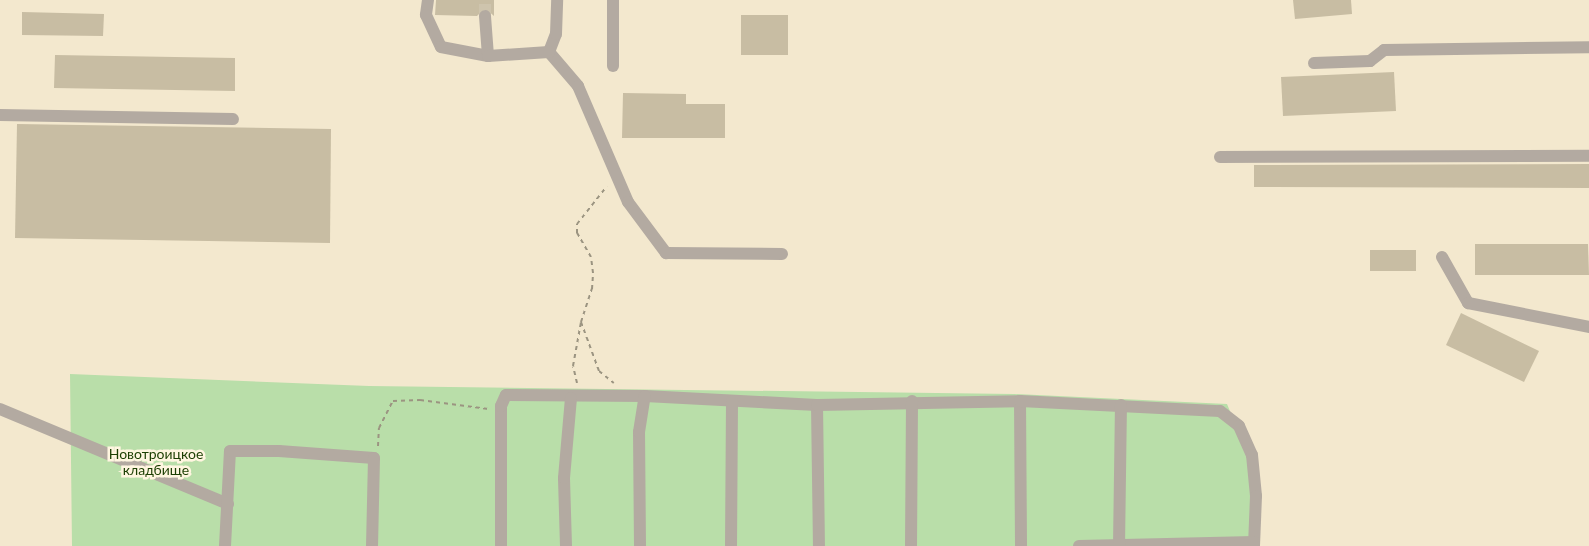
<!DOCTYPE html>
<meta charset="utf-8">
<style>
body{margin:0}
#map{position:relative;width:1589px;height:546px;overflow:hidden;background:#f3e8ce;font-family:Lato,sans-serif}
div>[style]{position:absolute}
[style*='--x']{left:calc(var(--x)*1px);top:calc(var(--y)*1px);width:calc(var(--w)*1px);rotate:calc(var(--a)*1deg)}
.green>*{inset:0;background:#b9dea9}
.building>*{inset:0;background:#c8bda3}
.minor-tunnel>*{height:12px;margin-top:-6px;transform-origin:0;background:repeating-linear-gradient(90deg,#cec4ad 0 12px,transparent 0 18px)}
.path>*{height:2px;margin-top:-1px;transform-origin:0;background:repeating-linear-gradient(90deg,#9b9481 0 4px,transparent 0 8px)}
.minor>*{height:12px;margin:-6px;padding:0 6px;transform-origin:6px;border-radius:6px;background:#b3aaa1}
span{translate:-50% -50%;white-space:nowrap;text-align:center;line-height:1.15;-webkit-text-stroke:5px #fff6e0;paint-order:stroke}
.park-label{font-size:14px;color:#1c3f03}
</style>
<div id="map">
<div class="green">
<div style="clip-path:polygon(70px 374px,369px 386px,1014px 394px,1227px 404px,1251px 462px,1252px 546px,72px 546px)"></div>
</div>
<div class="building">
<div style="clip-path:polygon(436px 0,494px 0,494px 16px,485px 8px,477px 16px,435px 15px)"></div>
<div style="clip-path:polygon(1293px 0,1351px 0,1352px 14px,1295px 19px)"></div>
<div style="clip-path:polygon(22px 12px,104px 14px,103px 36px,22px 35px)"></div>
<div style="clip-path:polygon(741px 15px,788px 15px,788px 55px,741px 55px)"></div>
<div style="clip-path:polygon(55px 55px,235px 58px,235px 91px,54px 88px)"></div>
<div style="clip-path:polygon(1394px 72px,1396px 111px,1283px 116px,1281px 77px)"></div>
<div style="clip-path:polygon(623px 93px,686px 94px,686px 104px,725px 104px,725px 138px,622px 138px)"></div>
<div style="clip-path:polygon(17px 124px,331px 129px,330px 243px,15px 238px)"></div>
<div style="clip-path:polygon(1589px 164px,1589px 188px,1254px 187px,1254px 165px)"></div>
<div style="clip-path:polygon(1475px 244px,1588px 244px,1589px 275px,1475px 275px)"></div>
<div style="clip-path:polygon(1370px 250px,1416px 250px,1416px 271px,1370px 271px)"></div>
<div style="clip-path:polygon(1461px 313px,1539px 351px,1524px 382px,1446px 345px)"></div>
</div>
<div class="minor-tunnel">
<div style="--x:485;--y:16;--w:16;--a:-90"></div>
</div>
<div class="path">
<div style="--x:581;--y:322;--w:35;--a:-72"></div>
<div style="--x:592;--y:289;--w:16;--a:-86"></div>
<div style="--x:593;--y:273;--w:16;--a:-97"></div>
<div style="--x:591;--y:257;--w:28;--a:-120"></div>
<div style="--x:577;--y:233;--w:9;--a:-90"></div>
<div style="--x:577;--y:224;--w:48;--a:-51.7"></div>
<div style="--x:577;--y:383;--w:17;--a:-103"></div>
<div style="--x:573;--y:366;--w:45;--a:-79.7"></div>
<div style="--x:581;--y:322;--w:52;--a:69.8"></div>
<div style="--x:599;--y:371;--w:19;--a:39"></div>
<div style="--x:378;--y:446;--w:18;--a:-87"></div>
<div style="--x:379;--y:428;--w:30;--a:-63"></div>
<div style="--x:393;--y:401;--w:27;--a:-2"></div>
<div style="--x:420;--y:400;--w:69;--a:7.5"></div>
</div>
<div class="minor">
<div style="--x:428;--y:0;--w:15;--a:98"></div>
<div style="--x:426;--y:15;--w:35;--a:65"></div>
<div style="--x:441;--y:47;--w:48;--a:10.8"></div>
<div style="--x:488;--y:56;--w:40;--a:-94.3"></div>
<div style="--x:613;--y:0;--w:66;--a:90"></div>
<div style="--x:549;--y:52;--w:45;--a:49.5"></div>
<div style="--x:578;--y:86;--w:126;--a:66.7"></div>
<div style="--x:628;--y:202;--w:64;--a:53.3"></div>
<div style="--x:666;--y:253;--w:116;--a:0.5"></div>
<div style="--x:549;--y:52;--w:19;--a:-69"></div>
<div style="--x:556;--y:34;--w:34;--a:-88"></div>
<div style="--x:488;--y:56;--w:61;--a:-3.8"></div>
<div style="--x:1314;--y:63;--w:56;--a:-2"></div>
<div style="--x:1370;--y:61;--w:18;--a:-38"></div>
<div style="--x:1384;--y:50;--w:205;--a:-0.8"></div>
<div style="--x:0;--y:115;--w:233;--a:1"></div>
<div style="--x:1220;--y:157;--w:369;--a:-0.2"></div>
<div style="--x:1442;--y:257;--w:53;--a:60.5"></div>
<div style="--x:1468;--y:303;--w:123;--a:11.2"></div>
<div style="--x:1020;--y:401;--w:145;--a:89.6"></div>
<div style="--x:817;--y:405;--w:141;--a:89.2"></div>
<div style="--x:0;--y:409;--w:247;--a:22.6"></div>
<div style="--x:225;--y:546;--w:95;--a:-87"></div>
<div style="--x:230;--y:451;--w:49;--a:0"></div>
<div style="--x:279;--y:451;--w:95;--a:4.2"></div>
<div style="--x:374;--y:458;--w:88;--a:91.3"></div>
<div style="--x:501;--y:546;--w:140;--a:-90"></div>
<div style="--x:501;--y:406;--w:12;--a:-66"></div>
<div style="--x:506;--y:395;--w:139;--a:0.4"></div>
<div style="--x:645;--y:396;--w:172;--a:3"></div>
<div style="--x:817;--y:405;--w:203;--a:-1.1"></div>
<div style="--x:1020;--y:401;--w:200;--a:2.9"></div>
<div style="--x:1220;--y:411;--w:24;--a:38"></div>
<div style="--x:1239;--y:426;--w:32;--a:66"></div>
<div style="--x:1252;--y:455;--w:41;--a:84.4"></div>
<div style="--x:1256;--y:496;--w:50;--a:92.3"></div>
<div style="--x:566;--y:546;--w:68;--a:-91.7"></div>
<div style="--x:564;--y:478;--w:80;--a:-85"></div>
<div style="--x:640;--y:546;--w:114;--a:-90.5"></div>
<div style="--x:639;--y:432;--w:36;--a:-81"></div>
<div style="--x:731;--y:546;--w:145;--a:-89.6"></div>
<div style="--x:911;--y:546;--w:145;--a:-89.6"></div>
<div style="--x:1079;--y:546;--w:175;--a:-1.3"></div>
<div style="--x:1119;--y:546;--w:141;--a:-89.2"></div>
</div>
<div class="park-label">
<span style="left:156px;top:462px">Новотроицкое<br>кладбище</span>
</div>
</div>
